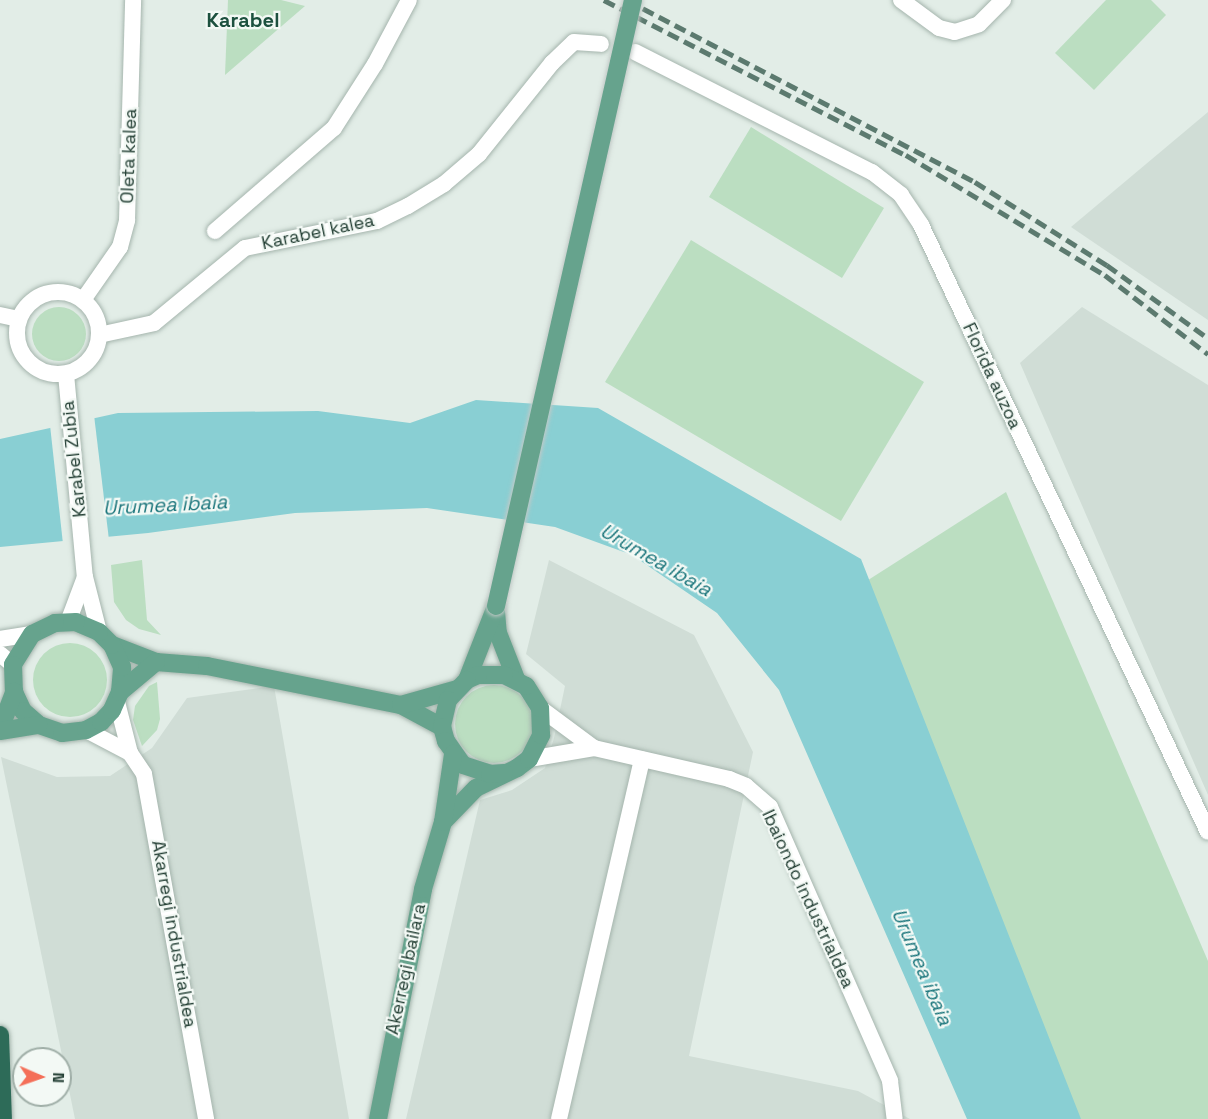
<!DOCTYPE html>
<style>
body{margin:0}
#map{position:relative;width:1208px;height:1119px;overflow:hidden;background:#e2ede7;font-family:"Space Grotesk",sans-serif}
div>[style]{position:absolute}
[style*='--x']{left:calc(var(--x)*1px);top:calc(var(--y)*1px);width:calc(var(--w)*1px);rotate:calc(var(--a)*1deg)}
.built>*{inset:0;background:#d0ddd6}
.green>*{inset:0;background:#bbdec1}
.round{border-radius:50%}
.water>*{inset:0;background:#89cfd3}
.pier>*{inset:0;background:#e2ede7}
.roads{filter:drop-shadow(0 0 2px #a5b5ad) drop-shadow(0 0 2px #a5b5ad)}
.minor>*{height:16px;margin:-8px;padding:0 8px;transform-origin:8px;border-radius:8px;background:#fff}
.minor>.ring{margin:-8px;padding:0;box-sizing:content-box;background:none;border:16px solid #fff;border-radius:50%}
.major>*{height:18px;margin:-9px;padding:0 9px;transform-origin:9px;border-radius:9px;background:#66a38d}
.highway>*{height:18px;margin:-9px;padding:0 9px;transform-origin:9px;border-radius:9px;background:#2d6b58}
.rail>*{height:4.5px;margin-top:-2.25px;transform-origin:0;background:repeating-linear-gradient(90deg,#5c7a6f 0 12px,transparent 0 18px)}
.bridges{filter:drop-shadow(0 0 2px #c1c9c6) drop-shadow(0 0 2px #c1c9c6)}
.major-bridge>*{height:18px;margin:-9px;padding:0 9px;transform-origin:9px;border-radius:9px;background:#66a38d}
span{translate:-50% -50%;white-space:nowrap;text-align:center;line-height:1.15;-webkit-text-stroke:4.5px #f3f9f5;paint-order:stroke}
.street-label{font-size:18px;color:#223e33}
.neighbourhood-label{font-size:20px;color:#1d513f;font-weight:700}
.water-label{font-size:20px;color:#1a757b;font-style:italic}
.north{position:absolute;left:12px;top:1047px;width:60px;height:60px;box-sizing:border-box;background:#f3f9f5;border:2px solid #9faea7;border-radius:50%;rotate:92deg;font-size:16px;font-weight:700;line-height:24px;text-align:center;color:#223e33}
.north::after{content:'';display:block;margin:auto;width:21px;height:27px;background:#f46f58;clip-path:polygon(50% 0,100% 100%,50% 72%,0 100%)}
</style>
<div id="map">
<div class="built">
<div style="clip-path:polygon(1208px 112px,1208px 320px,1071px 227px)"></div>
<div style="clip-path:polygon(1082px 307px,1208px 385px,1208px 795px,1020px 363px)"></div>
<div style="clip-path:polygon(549px 560px,694px 635px,753px 752px,689px 1056px,858px 1091px,910px 1119px,406px 1119px,480px 800px,512px 790px,545px 768px,554px 738px,565px 686px,526px 654px)"></div>
<div style="clip-path:polygon(274px 686px,349px 1119px,75px 1119px,1px 757px,57px 777px,110px 776px,152px 748px,187px 698px)"></div>
</div>
<div class="green">
<div style="clip-path:polygon(228px 0,281px 0,305px 6px,225px 75px)"></div>
<div style="clip-path:polygon(1106px 0,1151px 0,1166px 15px,1094px 90px,1055px 53px)"></div>
<div style="clip-path:polygon(751px 127px,884px 208px,842px 278px,709px 197px)"></div>
<div style="clip-path:polygon(691px 240px,924px 382px,841px 521px,605px 382px)"></div>
<div class="round" style="left:32px;top:307px;width:54px;height:54px"></div>
<div style="clip-path:polygon(1006px 492px,1208px 961px,1208px 1119px,1068px 1119px,840px 598px)"></div>
<div style="clip-path:polygon(142px 560px,147px 620px,161px 635px,139px 629px,126px 620px,114px 602px,111px 565px)"></div>
<div class="round" style="left:33px;top:643px;width:74px;height:74px"></div>
<div style="clip-path:polygon(157px 682px,160px 719px,157px 730px,142px 746px,133px 720px,135px 706px,149px 686px)"></div>
<div class="round" style="left:455px;top:685px;width:78px;height:78px"></div>
</div>
<div class="water">
<div style="clip-path:polygon(476px 400px,598px 408px,861px 559px,1081px 1119px,967px 1119px,779px 690px,717px 613px,632px 555px,555px 527px,427px 508px,295px 513px,148px 533px,0 547px,0 439px,118px 413px,318px 411px,410px 423px)"></div>
</div>
<div class="pier">
<div style="clip-path:polygon(94px 415px,109px 540px,63px 544px,50px 425px)"></div>
</div>
<div class="roads">
<div class="minor">
<div style="--x:901;--y:0;--w:47;--a:36.4"></div>
<div style="--x:939;--y:28;--w:16;--a:14"></div>
<div style="--x:955;--y:32;--w:25;--a:-18"></div>
<div style="--x:979;--y:24;--w:34;--a:-45"></div>
<div style="--x:635;--y:52;--w:266;--a:26.9"></div>
<div style="--x:872;--y:172;--w:37;--a:38"></div>
<div style="--x:901;--y:195;--w:36;--a:56"></div>
<div style="--x:921;--y:225;--w:671;--a:64.69"></div>
<div style="--x:215;--y:231;--w:157;--a:-40.9"></div>
<div style="--x:334;--y:128;--w:76;--a:-57.4"></div>
<div style="--x:375;--y:64;--w:72;--a:-62"></div>
<div class="ring" style="left:17px;top:292px;width:66px;height:66px"></div>
<div style="--x:83;--y:300;--w:65;--a:-55.1"></div>
<div style="--x:120;--y:247;--w:28;--a:-75"></div>
<div style="--x:127;--y:220;--w:220;--a:-88.4"></div>
<div style="--x:0;--y:315;--w:19;--a:12"></div>
<div style="--x:99;--y:335;--w:56;--a:-12.3"></div>
<div style="--x:154;--y:323;--w:118;--a:-39.5"></div>
<div style="--x:245;--y:248;--w:135;--a:-11.6"></div>
<div style="--x:377;--y:221;--w:34;--a:-26"></div>
<div style="--x:408;--y:206;--w:42;--a:-31.4"></div>
<div style="--x:444;--y:184;--w:46;--a:-40.6"></div>
<div style="--x:479;--y:154;--w:117;--a:-51.3"></div>
<div style="--x:552;--y:63;--w:30;--a:-44"></div>
<div style="--x:574;--y:42;--w:27;--a:4"></div>
<div style="--x:66;--y:374;--w:204;--a:84.7"></div>
<div style="--x:85;--y:577;--w:57;--a:75.7"></div>
<div style="--x:68;--y:622;--w:48;--a:-69.3"></div>
<div style="--x:0;--y:639;--w:32;--a:-9"></div>
<div style="--x:0;--y:654;--w:17;--a:40"></div>
<div style="--x:117;--y:702;--w:53;--a:75.7"></div>
<div style="--x:540;--y:708;--w:67;--a:36.5"></div>
<div style="--x:594;--y:748;--w:139;--a:12.9"></div>
<div style="--x:729;--y:779;--w:18;--a:22"></div>
<div style="--x:746;--y:786;--w:32;--a:41"></div>
<div style="--x:770;--y:807;--w:299;--a:66.3"></div>
<div style="--x:890;--y:1081;--w:38;--a:83"></div>
<div style="--x:86;--y:730;--w:50;--a:27.6"></div>
<div style="--x:130;--y:753;--w:25;--a:56"></div>
<div style="--x:144;--y:774;--w:351;--a:79.8"></div>
<div style="--x:529;--y:759;--w:66;--a:-9.6"></div>
<div style="--x:559;--y:1119;--w:369;--a:-77"></div>
</div>
<div class="major">
<div style="--x:496;--y:612;--w:21;--a:85"></div>
<div style="--x:498;--y:633;--w:49;--a:68.6"></div>
<div style="--x:112;--y:645;--w:47;--a:21.1"></div>
<div style="--x:156;--y:662;--w:51;--a:4.5"></div>
<div style="--x:207;--y:666;--w:198;--a:11.4"></div>
<div style="--x:401;--y:705;--w:47;--a:28.2"></div>
<div style="--x:467;--y:680;--w:79;--a:-68.6"></div>
<div style="--x:120;--y:692;--w:25;--a:-85"></div>
<div style="--x:122;--y:667;--w:24;--a:-114"></div>
<div style="--x:112;--y:645;--w:18;--a:-135"></div>
<div style="--x:99;--y:632;--w:25;--a:-157"></div>
<div style="--x:76;--y:622;--w:21;--a:177"></div>
<div style="--x:55;--y:623;--w:25;--a:154"></div>
<div style="--x:32;--y:634;--w:36;--a:122"></div>
<div style="--x:13;--y:665;--w:27;--a:88"></div>
<div style="--x:14;--y:692;--w:21;--a:65"></div>
<div style="--x:23;--y:711;--w:21;--a:41"></div>
<div style="--x:39;--y:725;--w:24;--a:19"></div>
<div style="--x:62;--y:733;--w:24;--a:-7"></div>
<div style="--x:86;--y:730;--w:17;--a:-28"></div>
<div style="--x:101;--y:722;--w:16;--a:-47"></div>
<div style="--x:112;--y:710;--w:20;--a:-66"></div>
<div style="--x:120;--y:692;--w:47;--a:-39.8"></div>
<div style="--x:401;--y:705;--w:58;--a:-15.9"></div>
<div style="--x:0;--y:729;--w:40;--a:-69"></div>
<div style="--x:0;--y:731;--w:39;--a:-9"></div>
<div style="--x:443;--y:822;--w:47;--a:-45.9"></div>
<div style="--x:476;--y:788;--w:46;--a:-26"></div>
<div style="--x:517;--y:768;--w:15;--a:-37"></div>
<div style="--x:529;--y:759;--w:27;--a:-63"></div>
<div style="--x:541;--y:735;--w:27;--a:-92"></div>
<div style="--x:540;--y:708;--w:26;--a:-122"></div>
<div style="--x:526;--y:686;--w:25;--a:-153"></div>
<div style="--x:504;--y:675;--w:26;--a:180"></div>
<div style="--x:478;--y:675;--w:12;--a:156"></div>
<div style="--x:467;--y:680;--w:28;--a:134"></div>
<div style="--x:448;--y:700;--w:28;--a:103"></div>
<div style="--x:442;--y:727;--w:15;--a:74"></div>
<div style="--x:446;--y:741;--w:29;--a:55"></div>
<div style="--x:463;--y:765;--w:28;--a:18"></div>
<div style="--x:490;--y:774;--w:14;--a:-4"></div>
<div style="--x:378;--y:1119;--w:234;--a:-78.9"></div>
<div style="--x:423;--y:889;--w:70;--a:-73.4"></div>
<div style="--x:443;--y:822;--w:69;--a:-81.6"></div>
</div>
<div class="highway">
<div style="--x:0;--y:1035;--w:84;--a:88"></div>
</div>
</div>
<div class="rail">
<div style="--x:604;--y:0;--w:339;--a:27.2"></div>
<div style="--x:906;--y:155;--w:232;--a:31.1"></div>
<div style="--x:1105;--y:275;--w:130;--a:37.5"></div>
<div style="--x:627;--y:0;--w:393;--a:27.6"></div>
<div style="--x:975;--y:182;--w:156;--a:32.2"></div>
<div style="--x:1107;--y:265;--w:125;--a:35.9"></div>
</div>
<div class="bridges">
<div class="major-bridge">
<div style="--x:496;--y:606;--w:621;--a:-77.26"></div>
</div>
</div>
<div class="street-label">
<span style="left:129px;top:156px;rotate:-88deg">Oleta kalea</span>
<span style="left:318px;top:232px;rotate:-12deg">Karabel kalea</span>
<span style="left:992px;top:376px;rotate:65deg">Florida auzoa</span>
<span style="left:74px;top:459px;rotate:-96deg">Karabel Zubia</span>
<span style="left:808px;top:899px;rotate:65deg">Ibaiondo industrialdea</span>
<span style="left:174px;top:934px;rotate:80deg">Akarregi industrialdea</span>
<span style="left:406px;top:969px;rotate:-78deg">Akerregi bailara</span>
</div>
<div class="neighbourhood-label">
<span style="left:243px;top:20px">Karabel</span>
</div>
<div class="water-label">
<span style="left:165px;top:505px;rotate:-3deg">Urumea ibaia</span>
<span style="left:656px;top:560px;rotate:30deg">Urumea ibaia</span>
<span style="left:922px;top:967px;rotate:67deg">Urumea ibaia</span>
</div>
<div class="north">N</div>
</div>
